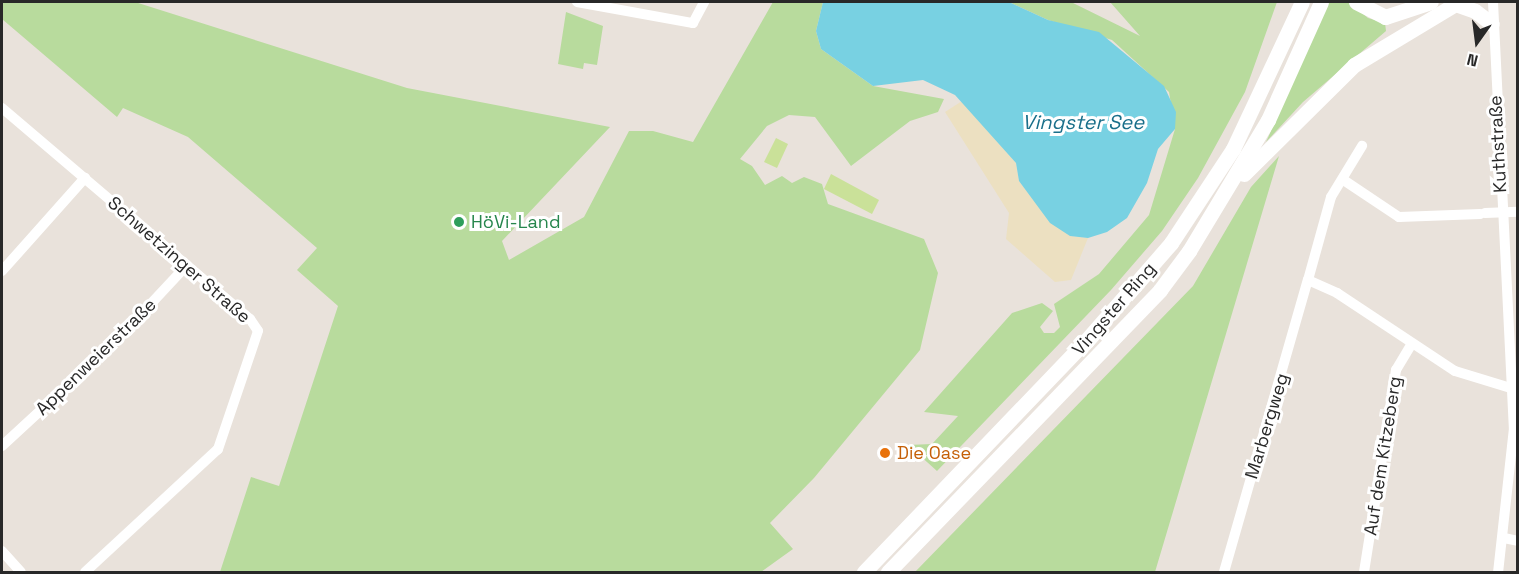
<!DOCTYPE html>
<meta charset="utf-8">
<style>
body{margin:0}
#map{position:relative;width:1519px;height:574px;overflow:hidden;background:#e9e2db;font-family:"Space Grotesk",sans-serif}
div>[style]{position:absolute}
[style*='--x']{left:calc(var(--x)*1px);top:calc(var(--y)*1px);width:calc(var(--w)*1px);rotate:calc(var(--a)*1deg)}
.green>*{inset:0;background:#b8db9d}
.sand>*{inset:0;background:#ece0c1}
.pitch>*{inset:0;background:#cae199}
.water>*{inset:0;background:#78d1e2}
.minor>*{height:10px;margin:-5px;padding:0 5px;transform-origin:5px;border-radius:5px;background:#fff}
.secondary>*{height:15px;margin:-7.5px;padding:0 7.5px;transform-origin:7.5px;border-radius:7.5px;background:#fff}
.dots>*{width:16px;height:16px;translate:-50% -50%;box-sizing:border-box;border:3px solid #fff;border-radius:50%}
span{translate:-50% -50%;white-space:nowrap;text-align:center;line-height:1.15;-webkit-text-stroke:6px #fff;paint-order:stroke}
.street-label{font-size:18px;color:#282828}
.leisure-label{font-size:18px;color:#27864d}
.left{translate:0 -50%;text-align:left}
.food-label{font-size:18px;color:#c56008}
.water-label{font-size:20px;color:#1a6f8a;font-style:italic}
.frame{position:absolute;inset:0;border:3px solid #282828;pointer-events:none}
.north{position:absolute;left:1447px;top:12px;width:60px;height:60px;-webkit-text-stroke:4px #fff;paint-order:stroke;rotate:194deg;font-size:16px;font-weight:700;line-height:24px;text-align:center;color:#282828}
.north::after{content:'';display:block;margin:auto;width:21px;height:27px;background:#282828;clip-path:polygon(50% 0,100% 100%,50% 72%,0 100%)}
</style>
<div id="map">
<div class="green">
<div style="clip-path:polygon(2px 2px,135px 2px,407px 88px,610px 127px,502px 241px,509px 260px,584px 217px,629px 131px,653px 131px,693px 142px,773px 2px,823px 2px,816px 31px,821px 49px,873px 86px,944px 99px,938px 112px,910px 121px,851px 166px,815px 117px,789px 115px,767px 126px,740px 159px,752px 166px,765px 185px,782px 176px,792px 183px,804px 177px,822px 184px,828px 204px,924px 239px,938px 273px,920px 350px,814px 478px,770px 523px,793px 549px,761px 572px,220px 572px,251px 477px,279px 486px,338px 306px,297px 270px,317px 248px,188px 137px,123px 108px,117px 117px,2px 19px)"></div>
<div style="clip-path:polygon(1009px 2px,1071px 2px,1140px 36px,1110px 2px,1277px 2px,1245px 92px,1198px 178px,1162px 231px,1111px 290px,937px 471px,908px 445px,932px 444px,958px 416px,924px 412px,1012px 313px,1042px 303px,1053px 311px,1040px 327px,1044px 333px,1054px 333px,1060px 327px,1054px 304px,1099px 274px,1149px 215px,1175px 129px,1169px 92px,1112px 40px,1048px 20px)"></div>
<div style="clip-path:polygon(1329px 2px,1349px 2px,1368px 18px,1385px 23px,1386px 31px,1303px 102px,1266px 142px)"></div>
<div style="clip-path:polygon(566px 12px,603px 26px,597px 65px,584px 63px,583px 69px,558px 64px)"></div>
<div style="clip-path:polygon(1279px 156px,1155px 572px,915px 572px,1193px 286px,1251px 187px)"></div>
</div>
<div class="sand">
<div style="clip-path:polygon(962px 101px,1016px 163px,1019px 181px,1039px 207px,1070px 236px,1088px 238px,1071px 280px,1055px 282px,1006px 239px,1009px 213px,945px 112px)"></div>
</div>
<div class="pitch">
<div style="clip-path:polygon(776px 138px,788px 144px,777px 168px,764px 162px)"></div>
<div style="clip-path:polygon(831px 174px,879px 200px,872px 214px,824px 189px)"></div>
</div>
<div class="water">
<div style="clip-path:polygon(823px 2px,1009px 2px,1048px 20px,1099px 32px,1164px 86px,1176px 112px,1175px 129px,1158px 149px,1147px 183px,1127px 218px,1107px 232px,1088px 238px,1070px 236px,1050px 223px,1019px 181px,1016px 163px,955px 95px,923px 80px,873px 86px,821px 49px,816px 31px)"></div>
</div>
<div class="minor">
<div style="--x:577;--y:2;--w:118;--a:10.3"></div>
<div style="--x:693;--y:23;--w:24;--a:-62"></div>
<div style="--x:1493;--y:2;--w:427;--a:87.2"></div>
<div style="--x:1514;--y:428;--w:145;--a:96.3"></div>
<div style="--x:2;--y:108;--w:326;--a:40.4"></div>
<div style="--x:250;--y:319;--w:14;--a:56"></div>
<div style="--x:258;--y:331;--w:125;--a:108.7"></div>
<div style="--x:218;--y:449;--w:181;--a:137.2"></div>
<div style="--x:1345;--y:181;--w:65;--a:33.7"></div>
<div style="--x:1399;--y:217;--w:81;--a:-2.1"></div>
<div style="--x:1485;--y:213;--w:33;--a:-2"></div>
<div style="--x:2;--y:271;--w:125;--a:-48.3"></div>
<div style="--x:1308;--y:280;--w:86;--a:-74.5"></div>
<div style="--x:1331;--y:197;--w:60;--a:-58.7"></div>
<div style="--x:2;--y:446;--w:158;--a:-42.7"></div>
<div style="--x:118;--y:339;--w:101;--a:-47"></div>
<div style="--x:1504;--y:538;--w:14;--a:12"></div>
<div style="--x:2;--y:551;--w:28;--a:48"></div>
<div style="--x:1224;--y:572;--w:304;--a:-74"></div>
<div style="--x:1308;--y:280;--w:32;--a:24"></div>
<div style="--x:1337;--y:293;--w:141;--a:33.5"></div>
<div style="--x:1455;--y:371;--w:65;--a:17"></div>
<div style="--x:1364;--y:572;--w:205;--a:-81"></div>
<div style="--x:1396;--y:370;--w:31;--a:-59"></div>
</div>
<div class="secondary">
<div style="--x:1356;--y:2;--w:33;--a:27"></div>
<div style="--x:1385;--y:17;--w:48;--a:-18.1"></div>
<div style="--x:1455;--y:4;--w:21;--a:19"></div>
<div style="--x:1475;--y:11;--w:21;--a:37"></div>
<div style="--x:1244;--y:174;--w:155;--a:-44.7"></div>
<div style="--x:1354;--y:65;--w:122;--a:-31"></div>
<div style="--x:864;--y:572;--w:316;--a:-46.2"></div>
<div style="--x:1083;--y:344;--w:134;--a:-48.9"></div>
<div style="--x:1171;--y:243;--w:113;--a:-56.6"></div>
<div style="--x:1233;--y:149;--w:162;--a:-64.9"></div>
<div style="--x:888;--y:572;--w:392;--a:-46"></div>
<div style="--x:1160;--y:290;--w:49;--a:-53.4"></div>
<div style="--x:1189;--y:251;--w:153;--a:-58.9"></div>
<div style="--x:1268;--y:120;--w:129;--a:-65.8"></div>
</div>
<div class="dots">
<div style="left:459px;top:222px;background:#2e9e5b"></div>
<div style="left:885px;top:453px;background:#e8710a"></div>
</div>
<div class="street-label">
<span style="left:1498px;top:144px;rotate:-93deg">Kuthstraße</span>
<span style="left:179px;top:260px;rotate:41deg">Schwetzinger Straße</span>
<span style="left:1114px;top:309px;rotate:-49deg">Vingster Ring</span>
<span style="left:96px;top:357px;rotate:-44deg">Appenweierstraße</span>
<span style="left:1267px;top:426px;rotate:-73deg">Marbergweg</span>
<span style="left:1383px;top:456px;rotate:-81deg">Auf dem Kitzeberg</span>
</div>
<div class="leisure-label">
<span class="left" style="left:471px;top:222px">HöVi-Land</span>
</div>
<div class="food-label">
<span class="left" style="left:897px;top:453px">Die Oase</span>
</div>
<div class="water-label">
<span style="left:1083px;top:122px">Vingster See</span>
</div>
<div class="frame"></div>
<div class="north">N</div>
</div>
